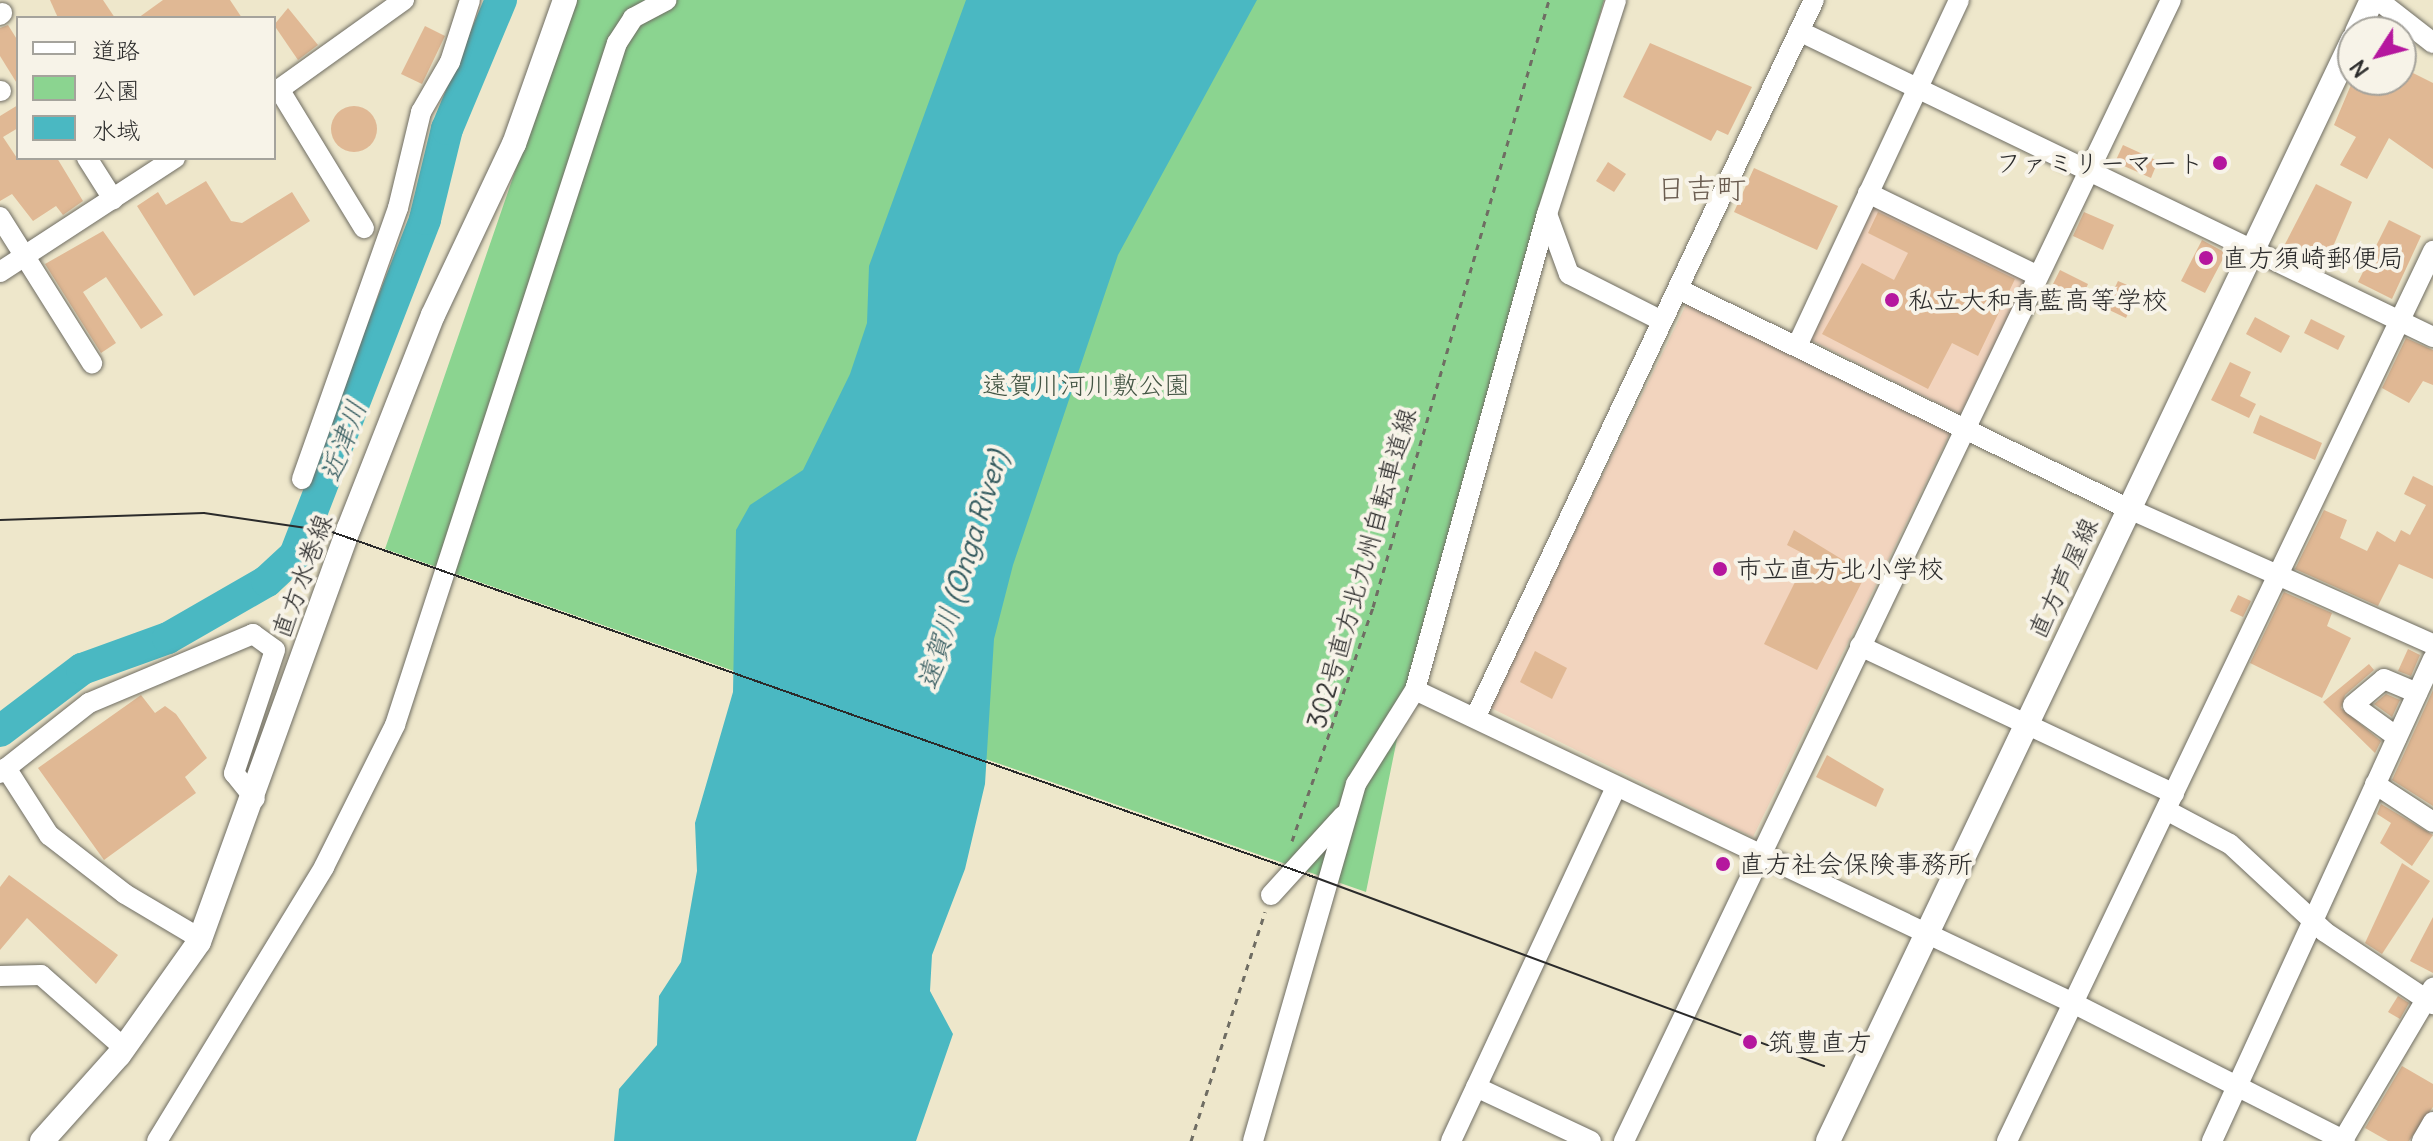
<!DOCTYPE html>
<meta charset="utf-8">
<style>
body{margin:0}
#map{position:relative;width:2433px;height:1141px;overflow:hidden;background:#eee7cb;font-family:Delius,"Klee One",sans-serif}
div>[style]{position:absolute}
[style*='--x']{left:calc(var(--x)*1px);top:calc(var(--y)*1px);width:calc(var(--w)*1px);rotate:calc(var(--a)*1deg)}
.built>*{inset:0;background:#f2d4be}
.green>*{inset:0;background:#8bd490}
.water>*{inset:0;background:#4ab8c2}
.river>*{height:32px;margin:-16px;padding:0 16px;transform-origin:16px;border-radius:16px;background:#4ab8c2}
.building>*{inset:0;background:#e0b894}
.round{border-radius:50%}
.path>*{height:3px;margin-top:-1.5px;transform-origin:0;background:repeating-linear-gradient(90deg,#6f6d63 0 6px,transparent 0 12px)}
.roads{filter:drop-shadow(0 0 2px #6f6d63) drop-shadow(0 0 2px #6f6d63)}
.minor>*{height:20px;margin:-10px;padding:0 10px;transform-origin:10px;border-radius:10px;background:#fff}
.major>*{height:24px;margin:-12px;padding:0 12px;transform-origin:12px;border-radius:12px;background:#fff}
.tram>*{height:2px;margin:-1px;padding:0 1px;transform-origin:1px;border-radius:1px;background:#2b2b2b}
.dots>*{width:22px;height:22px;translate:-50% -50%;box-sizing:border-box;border:4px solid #f7f3e8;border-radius:50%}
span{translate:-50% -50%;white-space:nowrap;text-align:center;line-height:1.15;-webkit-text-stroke:8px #f7f3e8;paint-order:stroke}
.poi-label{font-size:26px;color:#2b2b2b}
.right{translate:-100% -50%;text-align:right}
.left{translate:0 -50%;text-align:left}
.park-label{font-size:26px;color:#435544}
.street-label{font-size:26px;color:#2b2b2b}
.water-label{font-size:28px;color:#365c60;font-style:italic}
.quarter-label{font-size:30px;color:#6a5c50}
.legend{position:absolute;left:16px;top:16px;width:260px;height:144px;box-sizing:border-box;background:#f7f3e8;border:2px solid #a5a39c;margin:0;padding:10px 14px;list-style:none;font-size:24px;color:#2b2b2b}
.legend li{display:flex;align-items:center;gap:16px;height:40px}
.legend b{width:40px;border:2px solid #a5a39c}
.north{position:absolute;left:2337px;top:16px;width:80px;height:80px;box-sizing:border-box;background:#f7f3e8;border:2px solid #a5a39c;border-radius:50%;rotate:234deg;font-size:22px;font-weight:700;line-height:32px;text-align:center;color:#2b2b2b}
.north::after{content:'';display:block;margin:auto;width:28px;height:36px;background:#b5179e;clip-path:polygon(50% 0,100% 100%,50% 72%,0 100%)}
</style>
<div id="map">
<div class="built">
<div style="clip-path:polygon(1874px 203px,2027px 279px,1960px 414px,1807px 338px)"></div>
<div style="clip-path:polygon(1688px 301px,1951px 431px,1753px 837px,1489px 707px)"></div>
</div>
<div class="green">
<div style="clip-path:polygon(574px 0,1604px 0,1412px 665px,1366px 892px,385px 549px)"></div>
</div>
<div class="water">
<div style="clip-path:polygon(966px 0,1257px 0,1118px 255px,1013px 565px,994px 639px,985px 784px,965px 869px,932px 955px,930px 991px,953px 1034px,916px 1141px,614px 1141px,619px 1089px,657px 1045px,659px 996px,681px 962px,697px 871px,695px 823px,733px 692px,736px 530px,750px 505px,803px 470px,850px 374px,867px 323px,869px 266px)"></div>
</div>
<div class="river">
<div style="--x:0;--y:731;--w:103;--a:-37.1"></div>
<div style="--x:82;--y:669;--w:91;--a:-19.8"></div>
<div style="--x:168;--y:638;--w:114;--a:-29.9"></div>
<div style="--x:267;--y:581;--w:38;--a:-43"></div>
<div style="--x:295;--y:555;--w:360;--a:-68.8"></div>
<div style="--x:425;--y:219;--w:93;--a:-76.3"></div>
<div style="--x:447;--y:129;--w:140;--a:-67.3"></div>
</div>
<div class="building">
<div style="clip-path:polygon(50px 0,103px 0,115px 18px,58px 18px)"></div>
<div style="clip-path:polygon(163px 0,230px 0,242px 18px,138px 18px)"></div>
<div style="clip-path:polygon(288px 8px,318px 45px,298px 60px,274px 25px)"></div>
<div style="clip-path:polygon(8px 25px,18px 41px,18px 85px,0 56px,0 28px)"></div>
<div style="clip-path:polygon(425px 26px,445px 36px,422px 84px,401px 74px)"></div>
<div style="clip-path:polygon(1650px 43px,1752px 87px,1728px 135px,1717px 130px,1711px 141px,1623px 97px)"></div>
<div style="clip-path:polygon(2401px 67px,2433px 83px,2433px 169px,2389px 138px,2367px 179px,2340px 165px,2356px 137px,2334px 125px,2353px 80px,2401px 80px)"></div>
<div style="clip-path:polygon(18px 105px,18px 128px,3px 137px,17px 158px,57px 158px,83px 201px,63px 215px,56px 206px,33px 221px,12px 194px,0 201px,0 116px)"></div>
<div class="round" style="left:331px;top:106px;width:46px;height:46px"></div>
<div style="clip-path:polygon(2123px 145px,2158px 161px,2151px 178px,2115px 162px)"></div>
<div style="clip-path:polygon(1608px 162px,1626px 174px,1614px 192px,1596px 181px)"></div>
<div style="clip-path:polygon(1754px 168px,1838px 206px,1817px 250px,1734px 212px)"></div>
<div style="clip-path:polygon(206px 181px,231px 221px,242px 223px,292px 192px,310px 221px,194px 296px,137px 206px,158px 192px,166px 205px)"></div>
<div style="clip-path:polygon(2316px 184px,2352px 202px,2323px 270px,2282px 250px)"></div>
<div style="clip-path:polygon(1878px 212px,2015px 279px,1978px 356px,1952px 343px,1928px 389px,1822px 334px,1862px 263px,1894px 280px,1908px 253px,1868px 233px)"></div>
<div style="clip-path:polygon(2084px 212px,2114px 225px,2103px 250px,2073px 236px)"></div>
<div style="clip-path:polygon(2389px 220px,2421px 236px,2392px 299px,2358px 282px)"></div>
<div style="clip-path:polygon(103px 231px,163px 315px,141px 329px,106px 277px,83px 292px,116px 343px,101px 353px,45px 264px)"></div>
<div style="clip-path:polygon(2202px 240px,2226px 253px,2205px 293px,2181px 281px)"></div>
<div style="clip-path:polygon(2060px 270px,2088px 284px,2082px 297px,2050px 290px)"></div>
<div style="clip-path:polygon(2118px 281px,2139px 290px,2126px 318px,2105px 308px)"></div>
<div style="clip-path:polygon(2255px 317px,2290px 336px,2281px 353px,2246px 334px)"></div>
<div style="clip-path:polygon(2311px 319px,2345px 336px,2338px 350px,2304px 333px)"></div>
<div style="clip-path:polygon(2406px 338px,2433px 350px,2433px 385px,2423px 381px,2409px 403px,2382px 388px)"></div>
<div style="clip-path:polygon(2230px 362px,2251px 372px,2240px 396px,2256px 404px,2249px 418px,2211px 400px)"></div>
<div style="clip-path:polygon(2260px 415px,2322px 443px,2315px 460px,2253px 433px)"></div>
<div style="clip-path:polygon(2413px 476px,2433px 486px,2433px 579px,2399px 564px,2378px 606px,2295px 569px,2324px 510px,2347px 520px,2340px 538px,2367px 551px,2377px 531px,2395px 542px,2401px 530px,2410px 535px,2426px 505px,2404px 494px)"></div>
<div style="clip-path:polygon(1794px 530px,1866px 574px,1817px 670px,1764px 644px,1808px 556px,1787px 545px)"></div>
<div style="clip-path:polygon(2284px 592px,2332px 613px,2327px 626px,2351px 638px,2322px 698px,2250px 663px)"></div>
<div style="clip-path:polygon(2238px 595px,2251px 601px,2243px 617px,2230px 611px)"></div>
<div style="clip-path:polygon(2408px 649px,2420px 655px,2411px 676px,2398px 671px)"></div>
<div style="clip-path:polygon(1535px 651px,1567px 668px,1552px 699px,1520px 682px)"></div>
<div style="clip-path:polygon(2369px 664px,2374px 670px,2345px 695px,2341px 708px,2381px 741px,2375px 753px,2323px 702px)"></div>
<div style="clip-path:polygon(2433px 690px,2433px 806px,2392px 780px)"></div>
<div style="clip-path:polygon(2386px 694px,2400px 700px,2392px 717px,2374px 704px)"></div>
<div style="clip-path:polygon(141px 695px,155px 713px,165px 706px,176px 714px,207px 758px,185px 777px,196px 793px,104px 860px,38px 768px)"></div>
<div style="clip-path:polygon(1827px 755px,1884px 789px,1876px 807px,1816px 777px)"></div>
<div style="clip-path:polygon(2381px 804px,2433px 835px,2412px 866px,2380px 843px,2391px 823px,2377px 814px)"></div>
<div style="clip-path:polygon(2402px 863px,2430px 881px,2382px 954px,2365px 943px)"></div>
<div style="clip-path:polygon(9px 875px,118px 955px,96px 984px,27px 918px,0 950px,0 887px)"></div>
<div style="clip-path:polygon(2433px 917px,2433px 973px,2410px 961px)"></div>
<div style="clip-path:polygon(2398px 996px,2409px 1003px,2400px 1019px,2388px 1012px)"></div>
<div style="clip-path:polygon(2402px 1066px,2433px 1084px,2433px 1107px,2409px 1141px,2388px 1141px,2365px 1128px)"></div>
</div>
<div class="path">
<div style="--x:1292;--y:841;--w:248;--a:-70.9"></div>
<div style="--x:1373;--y:607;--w:632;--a:-73.83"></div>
<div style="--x:1191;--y:1141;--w:241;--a:-72.1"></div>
</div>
<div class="roads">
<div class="minor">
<div style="--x:2378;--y:0;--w:70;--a:38"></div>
<div style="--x:0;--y:15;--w:3;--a:-45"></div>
<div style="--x:1799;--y:31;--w:704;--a:25.76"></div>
<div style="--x:279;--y:89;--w:163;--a:58.6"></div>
<div style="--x:0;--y:91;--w:1;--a:0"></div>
<div style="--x:274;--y:93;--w:160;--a:-35.6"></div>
<div style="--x:87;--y:158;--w:49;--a:57.6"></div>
<div style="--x:1868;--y:193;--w:189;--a:26"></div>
<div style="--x:1547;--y:214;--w:64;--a:69.9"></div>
<div style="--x:1569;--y:274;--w:104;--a:26.8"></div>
<div style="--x:0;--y:217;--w:173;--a:57.8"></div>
<div style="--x:0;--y:272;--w:209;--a:-33.1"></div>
<div style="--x:1678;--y:289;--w:500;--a:26"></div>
<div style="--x:2127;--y:508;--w:335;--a:24"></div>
<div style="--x:1797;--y:346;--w:382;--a:-64.9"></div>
<div style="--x:302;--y:479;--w:288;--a:-70.5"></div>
<div style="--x:398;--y:208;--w:99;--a:-76.5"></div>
<div style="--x:421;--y:112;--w:58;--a:-59.9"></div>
<div style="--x:450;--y:62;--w:65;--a:-72.1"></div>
<div style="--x:1860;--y:646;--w:347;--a:25.2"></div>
<div style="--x:1415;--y:690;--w:729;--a:25.44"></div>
<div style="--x:2073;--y:1003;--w:305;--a:26.9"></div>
<div style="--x:1475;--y:718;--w:794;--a:-64.73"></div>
<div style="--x:2397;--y:737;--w:54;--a:-144"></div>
<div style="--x:2353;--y:705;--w:40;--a:-40"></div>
<div style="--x:2384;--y:679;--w:36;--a:23"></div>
<div style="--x:6;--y:768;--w:80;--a:57.3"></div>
<div style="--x:49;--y:835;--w:96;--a:37.8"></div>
<div style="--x:125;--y:894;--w:88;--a:30.6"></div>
<div style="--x:0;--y:773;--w:113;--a:-38.2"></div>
<div style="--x:89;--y:703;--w:178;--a:-22.8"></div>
<div style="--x:253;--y:634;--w:27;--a:36"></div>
<div style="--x:275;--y:650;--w:130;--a:108.4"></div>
<div style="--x:234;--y:773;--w:33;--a:51"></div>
<div style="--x:2375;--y:784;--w:69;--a:33.2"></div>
<div style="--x:2166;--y:810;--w:72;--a:28"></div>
<div style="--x:2230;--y:844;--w:129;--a:42.8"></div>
<div style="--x:2325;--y:932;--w:130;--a:33.7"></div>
<div style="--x:1271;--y:895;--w:107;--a:-47.7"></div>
<div style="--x:0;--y:976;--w:41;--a:-1.4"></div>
<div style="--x:41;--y:975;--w:111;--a:41.3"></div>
<div style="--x:1476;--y:1087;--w:127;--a:25.2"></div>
<div style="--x:2343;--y:1140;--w:177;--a:-59.4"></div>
<div style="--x:157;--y:1141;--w:321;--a:-58.6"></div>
<div style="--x:324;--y:867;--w:159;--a:-63.4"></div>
<div style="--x:395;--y:725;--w:717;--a:-71.97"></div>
<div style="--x:617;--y:43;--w:30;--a:-57"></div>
<div style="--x:633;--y:18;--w:38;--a:-28"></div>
<div style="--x:1253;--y:1141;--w:372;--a:-73.9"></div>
<div style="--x:1356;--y:784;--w:111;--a:-57.9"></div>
<div style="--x:1415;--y:690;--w:494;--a:-74.5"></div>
<div style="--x:1547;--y:214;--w:225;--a:-72.1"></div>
<div style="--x:1451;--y:1141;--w:391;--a:-65"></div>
<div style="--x:1624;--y:1141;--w:1265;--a:-64.39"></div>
<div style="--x:2007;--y:1141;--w:987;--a:-64.42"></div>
<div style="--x:2212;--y:1141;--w:530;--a:-65.37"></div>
<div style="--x:2422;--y:1141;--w:22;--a:-60"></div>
</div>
<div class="major">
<div style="--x:2357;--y:32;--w:35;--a:-65"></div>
<div style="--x:42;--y:1141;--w:115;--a:-48.2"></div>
<div style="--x:119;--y:1055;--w:138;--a:-54.7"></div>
<div style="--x:199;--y:942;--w:440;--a:-70.1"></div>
<div style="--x:349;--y:528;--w:229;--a:-68.5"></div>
<div style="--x:433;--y:315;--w:189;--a:-64.7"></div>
<div style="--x:514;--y:144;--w:153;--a:-70.5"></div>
<div style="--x:1828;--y:1141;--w:1220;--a:-64.51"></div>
</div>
</div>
<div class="tram">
<div style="--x:0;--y:520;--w:204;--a:-2"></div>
<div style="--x:204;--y:513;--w:129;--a:8.4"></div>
<div style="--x:332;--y:532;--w:1041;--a:19.36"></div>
<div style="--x:1314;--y:877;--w:544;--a:20.33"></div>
</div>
<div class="dots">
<div style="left:2220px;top:163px;background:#b5179e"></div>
<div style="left:2206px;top:258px;background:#b5179e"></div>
<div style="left:1892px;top:300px;background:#b5179e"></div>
<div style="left:1720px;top:569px;background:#b5179e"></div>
<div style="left:1723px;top:864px;background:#b5179e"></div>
<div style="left:1750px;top:1042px;background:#b5179e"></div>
</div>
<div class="poi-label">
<span class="right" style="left:2204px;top:163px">ファミリーマート</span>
<span class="left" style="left:2222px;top:258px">直方須崎郵便局</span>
<span class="left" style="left:1908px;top:300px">私立大和青藍高等学校</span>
<span class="left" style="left:1736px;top:569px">市立直方北小学校</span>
<span class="left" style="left:1739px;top:864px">直方社会保険事務所</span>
<span class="left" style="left:1768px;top:1042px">筑豊直方</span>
</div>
<div class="park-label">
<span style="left:1086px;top:385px">遠賀川河川敷公園</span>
</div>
<div class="street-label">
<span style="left:1362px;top:568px;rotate:-74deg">302号直方北九州自転車道線</span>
<span style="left:302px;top:576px;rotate:-70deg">直方水巻線</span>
<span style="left:2063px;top:578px;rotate:-65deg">直方芦屋線</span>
</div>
<div class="water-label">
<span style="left:343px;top:441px;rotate:-70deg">近津川</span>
<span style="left:962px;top:570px;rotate:-73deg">遠賀川 (Onga River)</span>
</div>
<div class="quarter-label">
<span style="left:1701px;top:188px">日吉町</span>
</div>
<ul class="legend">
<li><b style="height:10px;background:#fff"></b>道路</li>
<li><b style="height:22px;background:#8bd490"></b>公園</li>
<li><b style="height:22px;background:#4ab8c2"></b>水域</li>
</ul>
<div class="north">N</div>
</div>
